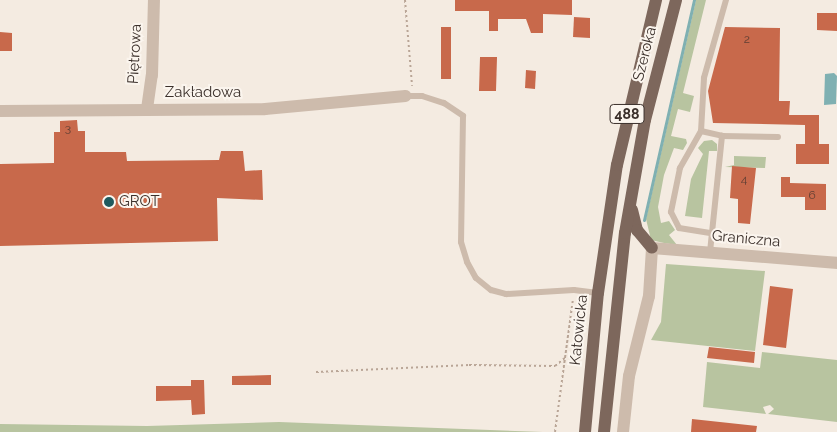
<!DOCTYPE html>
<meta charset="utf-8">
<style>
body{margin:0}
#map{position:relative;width:837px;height:432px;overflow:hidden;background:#f4ebe1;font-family:Raleway,sans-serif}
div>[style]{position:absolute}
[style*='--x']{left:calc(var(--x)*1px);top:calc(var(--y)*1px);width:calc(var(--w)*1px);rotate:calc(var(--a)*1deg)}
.green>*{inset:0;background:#b8c4a0}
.water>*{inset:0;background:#7fb0b2}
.stream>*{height:3px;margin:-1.5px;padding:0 1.5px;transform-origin:1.5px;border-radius:1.5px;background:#7fb0b2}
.building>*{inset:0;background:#c8694b}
.path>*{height:2px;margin-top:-1px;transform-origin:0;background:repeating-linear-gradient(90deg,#b9a596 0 2.5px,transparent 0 5px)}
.service>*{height:6px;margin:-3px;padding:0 3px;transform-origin:3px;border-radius:3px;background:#cdbbac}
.minor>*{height:12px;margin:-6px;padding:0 6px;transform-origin:6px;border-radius:6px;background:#cdbbac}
.tertiary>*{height:12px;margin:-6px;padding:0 6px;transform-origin:6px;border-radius:6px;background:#cdbbac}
.primary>*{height:12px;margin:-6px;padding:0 6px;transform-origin:6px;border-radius:6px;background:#7d675c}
.dots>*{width:14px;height:14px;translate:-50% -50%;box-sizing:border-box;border:2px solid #fbf5ee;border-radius:50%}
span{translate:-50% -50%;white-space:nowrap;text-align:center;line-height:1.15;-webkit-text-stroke:4px #fbf5ee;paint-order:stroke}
.number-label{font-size:12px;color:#5e3e33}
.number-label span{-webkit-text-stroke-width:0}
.shield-label span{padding:1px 4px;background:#fbf5ee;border:1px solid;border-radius:4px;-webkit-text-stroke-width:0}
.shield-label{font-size:14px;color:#3b302b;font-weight:700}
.street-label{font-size:15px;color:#3b302b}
.poi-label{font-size:15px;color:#3b302b}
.left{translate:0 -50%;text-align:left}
</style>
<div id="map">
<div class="green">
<div style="clip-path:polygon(696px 0,706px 0,683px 93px,694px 96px,690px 112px,678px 109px,671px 136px,686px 139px,687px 143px,683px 150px,674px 148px,664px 175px,658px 207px,661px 223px,669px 221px,675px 230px,669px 235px,677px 245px,664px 243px,651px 240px,646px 219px)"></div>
<div style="clip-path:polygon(712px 140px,717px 144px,717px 151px,709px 151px,702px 218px,685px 216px,691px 179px,703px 154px,698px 148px,704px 141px)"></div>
<div style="clip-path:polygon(734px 156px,766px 157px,765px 168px,725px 167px,734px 165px)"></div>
<div style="clip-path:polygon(666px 264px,765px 271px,755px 351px,651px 340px,661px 322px)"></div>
<div style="clip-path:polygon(762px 352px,837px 360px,837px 422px,768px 414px,774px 409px,770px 405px,763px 407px,766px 414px,703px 407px,707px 362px,760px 368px)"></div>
<div style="clip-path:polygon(279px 422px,543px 432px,0 432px,0 424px,147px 426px)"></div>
</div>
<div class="water">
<div style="clip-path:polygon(834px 73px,837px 76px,836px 104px,824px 105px,825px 74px)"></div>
</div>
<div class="stream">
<div style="--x:644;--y:220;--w:226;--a:-77.2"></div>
</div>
<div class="building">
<div style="clip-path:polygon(455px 0,572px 0,572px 15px,543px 14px,543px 33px,531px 33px,526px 19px,498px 19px,498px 31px,489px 31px,489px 11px,455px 11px)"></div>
<div style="clip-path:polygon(817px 13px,837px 13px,837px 31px,817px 30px)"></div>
<div style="clip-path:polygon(574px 17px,590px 18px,590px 38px,573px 37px)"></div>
<div style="clip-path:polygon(441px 27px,451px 27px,451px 79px,441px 79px)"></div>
<div style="clip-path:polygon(725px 27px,780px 28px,779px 101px,790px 101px,789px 115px,819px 115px,819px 144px,829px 144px,829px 164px,796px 164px,796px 144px,805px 144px,805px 125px,713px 123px,708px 91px)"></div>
<div style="clip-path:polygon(0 32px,12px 33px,12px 51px,0 51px)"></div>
<div style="clip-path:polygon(480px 57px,497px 57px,496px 91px,479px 91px)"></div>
<div style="clip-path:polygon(526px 70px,536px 71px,535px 89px,525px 88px)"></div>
<div style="clip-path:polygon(77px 120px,78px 131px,85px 131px,85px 152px,126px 152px,127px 161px,219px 160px,221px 151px,243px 151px,245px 171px,262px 170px,263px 200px,217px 198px,218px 241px,0 246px,0 164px,54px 163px,54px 132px,60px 132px,60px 121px)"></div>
<div style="clip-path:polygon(732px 166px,756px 168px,750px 224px,738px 223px,738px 199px,730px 198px)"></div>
<div style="clip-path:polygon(781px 177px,790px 177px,790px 183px,826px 184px,826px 210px,805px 210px,805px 197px,781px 197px)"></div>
<div style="clip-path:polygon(770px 286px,793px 289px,786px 348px,763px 345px)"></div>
<div style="clip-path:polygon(709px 347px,755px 352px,754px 363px,707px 358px)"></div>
<div style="clip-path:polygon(271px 375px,271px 385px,232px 385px,232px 376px)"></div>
<div style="clip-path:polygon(191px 380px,204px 380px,205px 414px,192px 415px,191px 400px,156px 401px,156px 386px,191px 386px)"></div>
<div style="clip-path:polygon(692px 419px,757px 426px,756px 432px,691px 432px)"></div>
</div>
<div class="path">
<div style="--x:405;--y:0;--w:86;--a:85.3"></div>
<div style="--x:316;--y:372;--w:153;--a:-2.6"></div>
<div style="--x:469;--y:365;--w:86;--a:0.7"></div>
<div style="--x:555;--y:366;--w:13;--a:-39"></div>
<div style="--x:555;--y:432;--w:135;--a:-82.3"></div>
</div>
<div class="service">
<div style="--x:726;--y:0;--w:81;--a:105.8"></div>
<div style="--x:704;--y:78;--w:53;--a:93.2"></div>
<div style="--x:701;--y:131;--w:22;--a:13"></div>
<div style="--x:722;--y:136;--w:56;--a:1"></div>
<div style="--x:405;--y:96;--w:17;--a:0"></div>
<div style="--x:422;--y:96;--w:23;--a:18"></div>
<div style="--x:444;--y:103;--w:23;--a:34"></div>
<div style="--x:463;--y:116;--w:126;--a:90.9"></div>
<div style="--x:461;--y:242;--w:21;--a:73"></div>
<div style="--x:467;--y:262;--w:18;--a:61"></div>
<div style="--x:476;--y:278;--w:19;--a:39"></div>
<div style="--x:491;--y:290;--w:16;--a:15"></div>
<div style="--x:506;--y:294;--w:68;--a:-3.4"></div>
<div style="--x:574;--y:290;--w:24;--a:7"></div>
<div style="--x:701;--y:131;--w:43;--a:119.6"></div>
<div style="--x:680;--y:168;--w:45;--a:101.6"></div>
<div style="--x:671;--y:212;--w:18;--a:63"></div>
<div style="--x:679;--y:228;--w:33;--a:9"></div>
<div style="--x:710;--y:252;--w:117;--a:-84.1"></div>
</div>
<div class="minor">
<div style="--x:147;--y:109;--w:34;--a:-82"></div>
<div style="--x:152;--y:75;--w:75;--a:-88.5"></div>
<div style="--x:0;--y:111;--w:265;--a:-0.4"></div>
<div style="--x:265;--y:109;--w:141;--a:-5.3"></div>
<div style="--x:652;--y:248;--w:186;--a:4.6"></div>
</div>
<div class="tertiary">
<div style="--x:623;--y:432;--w:56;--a:-83.9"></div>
<div style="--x:629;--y:376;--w:82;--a:-76"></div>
<div style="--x:649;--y:296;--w:48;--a:-86.4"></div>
</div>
<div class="primary">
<div style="--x:632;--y:210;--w:21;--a:76"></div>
<div style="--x:637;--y:230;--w:23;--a:50"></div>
<div style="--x:585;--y:432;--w:140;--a:-84.7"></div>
<div style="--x:598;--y:293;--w:129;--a:-81.6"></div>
<div style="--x:617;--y:165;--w:170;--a:-76.7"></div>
<div style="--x:604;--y:432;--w:200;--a:-84"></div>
<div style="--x:625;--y:233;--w:115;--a:-80"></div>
<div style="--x:645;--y:120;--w:124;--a:-75.5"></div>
</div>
<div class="dots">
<div style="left:109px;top:202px;background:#1f5a5e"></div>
</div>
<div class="number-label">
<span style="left:747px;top:40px">2</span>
<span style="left:68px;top:129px">3</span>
<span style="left:744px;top:180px">4</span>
<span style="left:812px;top:196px">6</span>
</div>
<div class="shield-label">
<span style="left:627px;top:114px">488</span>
</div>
<div class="street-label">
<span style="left:135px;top:54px;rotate:-87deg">Piętrowa</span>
<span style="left:645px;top:54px;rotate:-76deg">Szeroka</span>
<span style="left:203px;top:93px">Zakładowa</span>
<span style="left:746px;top:239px;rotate:5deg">Graniczna</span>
<span style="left:579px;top:330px;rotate:-84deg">Katowicka</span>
</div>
<div class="poi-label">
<span class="left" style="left:119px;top:202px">GROT</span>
</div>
</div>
